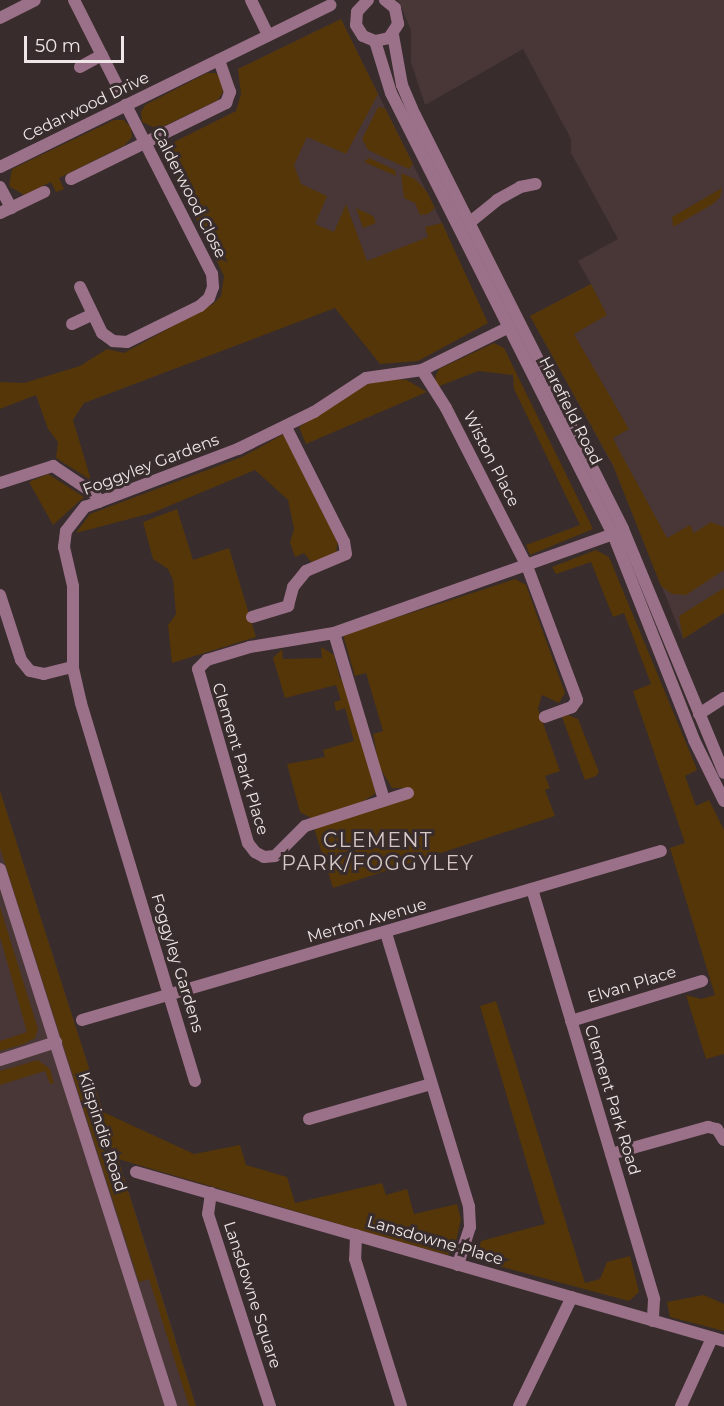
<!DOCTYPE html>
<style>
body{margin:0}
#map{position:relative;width:724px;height:1406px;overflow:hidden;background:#382c2d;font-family:Montserrat,sans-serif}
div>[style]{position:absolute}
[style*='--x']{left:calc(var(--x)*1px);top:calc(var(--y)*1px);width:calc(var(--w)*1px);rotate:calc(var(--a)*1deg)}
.built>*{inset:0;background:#493738}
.green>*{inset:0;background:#543609}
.minor>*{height:12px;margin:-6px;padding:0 6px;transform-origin:6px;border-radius:6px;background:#9a7188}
.tertiary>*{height:12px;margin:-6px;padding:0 6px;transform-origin:6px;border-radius:6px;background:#9a7188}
span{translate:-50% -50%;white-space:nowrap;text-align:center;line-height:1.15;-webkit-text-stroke:6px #382c2d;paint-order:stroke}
.street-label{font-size:16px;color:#efe7e7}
.quarter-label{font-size:20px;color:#d7c8c8;letter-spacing:1.5px}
.scale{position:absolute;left:24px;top:36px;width:100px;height:27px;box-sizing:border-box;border:3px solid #efe7e7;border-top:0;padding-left:8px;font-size:18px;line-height:21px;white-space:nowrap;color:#efe7e7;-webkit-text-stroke:4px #382c2d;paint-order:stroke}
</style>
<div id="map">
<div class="built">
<div style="clip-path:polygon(398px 0,724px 0,724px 613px,683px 639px,613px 466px,530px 316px,591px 284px,578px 261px,618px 239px,571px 153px,571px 139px,523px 49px,425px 105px,411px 62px,411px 30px)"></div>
<div style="clip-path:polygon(341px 19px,448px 235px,339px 278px,238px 69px)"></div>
<div style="clip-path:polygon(0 791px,156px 1277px,196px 1406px,0 1406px)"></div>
</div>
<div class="green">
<div style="clip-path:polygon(341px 19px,378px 94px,346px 154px,307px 137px,294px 165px,301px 184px,327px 196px,315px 224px,334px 232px,346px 204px,367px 261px,428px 237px,425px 227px,442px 223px,488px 323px,418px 361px,380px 364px,335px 308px,84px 403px,73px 420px,91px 480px,56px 458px,58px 442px,48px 429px,36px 395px,0 409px,0 382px,24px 383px,80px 366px,107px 349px,124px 353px,213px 304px,221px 296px,224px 276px,162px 148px,236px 111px,241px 94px,238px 69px)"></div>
<div style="clip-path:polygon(207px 73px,216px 73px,222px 81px,223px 92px,218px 100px,158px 129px,142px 122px,141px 112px,145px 105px)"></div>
<div style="clip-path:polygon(378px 107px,385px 108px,413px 164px,409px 169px,368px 150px,362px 139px)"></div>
<div style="clip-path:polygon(114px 120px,124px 120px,131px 128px,132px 137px,125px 145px,59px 178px,64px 189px,56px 192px,51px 182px,24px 195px,9px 186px,12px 169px)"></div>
<div style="clip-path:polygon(369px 158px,395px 170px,396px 176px,364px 162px)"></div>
<div style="clip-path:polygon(401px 173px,415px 179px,427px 192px,435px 208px,428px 214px,420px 215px,415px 203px,404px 198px)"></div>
<div style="clip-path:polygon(722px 188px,720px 197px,713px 204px,673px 227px,672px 217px)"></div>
<div style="clip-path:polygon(356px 208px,373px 216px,376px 223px,363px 228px)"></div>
<div style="clip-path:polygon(591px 284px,607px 315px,574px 334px,629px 429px,613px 438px,619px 450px,667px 538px,690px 525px,694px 533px,711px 522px,724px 527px,724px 570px,686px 595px,672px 594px,661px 586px,613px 465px,530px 316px)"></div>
<div style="clip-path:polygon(494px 343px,504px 348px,593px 529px,530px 555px,526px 545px,580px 525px,514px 389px,513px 375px,478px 371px,437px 387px,435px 377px,439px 369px)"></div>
<div style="clip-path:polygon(383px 378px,407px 380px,427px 392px,306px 444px,299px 427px,369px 383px)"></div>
<div style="clip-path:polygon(284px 434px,338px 540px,336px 553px,324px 560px,311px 562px,304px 553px,295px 557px,290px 542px,294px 529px,288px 500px,255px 470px,152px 513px,76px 533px,90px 514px,242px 457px)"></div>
<div style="clip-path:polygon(48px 474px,84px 497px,53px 525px,29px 482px)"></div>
<div style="clip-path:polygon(177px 509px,193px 560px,229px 548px,256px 637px,172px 663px,168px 625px,176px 614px,173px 580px,168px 569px,153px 559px,143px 522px)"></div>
<div style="clip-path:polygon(596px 550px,609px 557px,696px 767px,697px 770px,685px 776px,696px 806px,709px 800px,724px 830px,724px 1054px,706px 1059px,686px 995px,701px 999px,715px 995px,670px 848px,685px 843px,633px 691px,651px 684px,624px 613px,613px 617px,591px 562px,556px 574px,552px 567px)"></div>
<div style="clip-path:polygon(515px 579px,526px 585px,565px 693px,559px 703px,542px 695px,538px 709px,560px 771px,545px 776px,550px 788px,545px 790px,555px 816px,333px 888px,314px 828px,406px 788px,392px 788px,379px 766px,373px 734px,383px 731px,366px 673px,355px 676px,343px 635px)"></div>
<div style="clip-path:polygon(724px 588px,724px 613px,683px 639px,679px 616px)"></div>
<div style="clip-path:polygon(321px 647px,334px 655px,340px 679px,344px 678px,376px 793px,354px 807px,313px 819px,300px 812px,287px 764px,325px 757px,323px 750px,354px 741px,345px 708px,336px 711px,334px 702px,341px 700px,336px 685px,285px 698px,273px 658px,282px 649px,283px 659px,322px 658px)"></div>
<div style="clip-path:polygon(568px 715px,578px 719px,599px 772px,596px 776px,585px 780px,562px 717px)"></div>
<div style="clip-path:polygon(0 791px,103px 1112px,194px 1154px,240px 1145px,246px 1165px,287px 1177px,295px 1203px,382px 1183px,386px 1195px,407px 1189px,414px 1214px,457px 1204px,461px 1219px,454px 1250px,448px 1255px,397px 1241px,118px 1159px,196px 1406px,189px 1406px,149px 1279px,139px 1282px,0 848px)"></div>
<div style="clip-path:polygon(0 907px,38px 1029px,35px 1038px,24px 1044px,0 1051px,0 1041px,27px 1032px,0 937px)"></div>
<div style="clip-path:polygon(496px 1001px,585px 1283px,600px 1279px,607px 1262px,630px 1256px,639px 1292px,629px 1301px,476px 1260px,481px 1241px,545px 1224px,480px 1006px)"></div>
<div style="clip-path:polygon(38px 1060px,50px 1069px,54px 1083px,50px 1084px,45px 1071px,0 1085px,0 1071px)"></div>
<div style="clip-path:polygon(704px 1295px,724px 1304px,724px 1331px,670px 1317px,667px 1302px)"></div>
</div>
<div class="minor">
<div style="--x:74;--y:0;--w:97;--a:63.2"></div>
<div style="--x:251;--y:0;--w:39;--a:64"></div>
<div style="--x:0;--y:18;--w:39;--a:-27"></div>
<div style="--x:80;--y:67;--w:25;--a:-29"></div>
<div style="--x:0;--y:167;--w:368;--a:-26.1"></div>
<div style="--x:71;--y:179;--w:173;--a:-26.1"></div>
<div style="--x:226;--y:103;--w:12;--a:-70"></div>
<div style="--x:230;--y:92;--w:34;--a:-109"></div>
<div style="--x:0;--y:187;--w:24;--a:62"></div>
<div style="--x:0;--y:213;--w:49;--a:-25.5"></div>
<div style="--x:469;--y:223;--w:36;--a:-39"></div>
<div style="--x:497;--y:200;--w:26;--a:-29"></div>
<div style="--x:520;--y:187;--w:16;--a:-11"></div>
<div style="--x:80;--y:287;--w:51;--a:64.4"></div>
<div style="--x:102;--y:333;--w:14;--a:36"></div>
<div style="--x:113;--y:341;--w:14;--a:4"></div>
<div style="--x:127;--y:342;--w:81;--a:-26.3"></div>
<div style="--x:200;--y:306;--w:12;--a:-42"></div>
<div style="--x:209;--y:298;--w:12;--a:-70"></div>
<div style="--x:213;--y:287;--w:13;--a:-94"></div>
<div style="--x:212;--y:274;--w:190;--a:-117"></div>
<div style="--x:72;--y:324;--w:23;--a:-25"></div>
<div style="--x:422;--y:370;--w:45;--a:57.7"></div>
<div style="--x:446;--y:408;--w:178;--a:62.9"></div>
<div style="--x:527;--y:566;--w:143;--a:69.5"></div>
<div style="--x:577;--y:700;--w:9;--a:126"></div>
<div style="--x:572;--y:707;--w:29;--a:160"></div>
<div style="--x:0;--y:483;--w:56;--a:-17.8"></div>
<div style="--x:53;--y:466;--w:50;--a:33.7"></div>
<div style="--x:95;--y:494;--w:9;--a:63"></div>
<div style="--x:0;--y:595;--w:68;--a:72.1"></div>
<div style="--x:21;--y:660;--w:14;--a:51"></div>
<div style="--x:30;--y:671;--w:14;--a:12"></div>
<div style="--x:44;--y:674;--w:30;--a:-14"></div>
<div style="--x:252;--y:617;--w:38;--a:-17"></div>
<div style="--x:288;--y:606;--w:20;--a:-75"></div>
<div style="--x:293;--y:587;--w:21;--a:-51"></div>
<div style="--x:306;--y:571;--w:43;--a:-23"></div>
<div style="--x:346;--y:554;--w:12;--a:-99"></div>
<div style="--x:344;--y:542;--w:129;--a:-116.8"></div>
<div style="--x:334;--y:633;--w:174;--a:73.3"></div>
<div style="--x:699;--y:714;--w:30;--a:-33"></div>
<div style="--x:408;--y:793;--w:108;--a:162.2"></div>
<div style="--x:305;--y:826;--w:42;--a:135"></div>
<div style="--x:275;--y:856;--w:11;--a:175"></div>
<div style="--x:264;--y:857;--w:10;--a:-151"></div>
<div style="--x:255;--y:852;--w:11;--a:-128"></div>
<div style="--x:248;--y:843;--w:181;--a:-106"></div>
<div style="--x:198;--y:669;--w:13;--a:-45"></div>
<div style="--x:207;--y:660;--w:45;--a:-16.8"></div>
<div style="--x:250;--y:647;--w:85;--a:-9.5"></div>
<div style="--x:334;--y:633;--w:296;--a:-19.5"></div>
<div style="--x:0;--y:869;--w:564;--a:72.34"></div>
<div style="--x:532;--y:889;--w:428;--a:73.4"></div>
<div style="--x:654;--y:1299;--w:22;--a:93"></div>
<div style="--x:386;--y:933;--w:286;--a:73.1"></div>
<div style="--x:469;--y:1207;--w:20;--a:87"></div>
<div style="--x:470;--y:1227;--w:40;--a:108"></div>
<div style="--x:82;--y:1020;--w:603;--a:-16.27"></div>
<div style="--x:571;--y:1021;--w:137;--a:-17"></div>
<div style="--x:0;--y:1060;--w:59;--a:-17.8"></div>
<div style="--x:195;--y:1081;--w:395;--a:-106.8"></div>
<div style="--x:81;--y:703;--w:37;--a:-103"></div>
<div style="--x:73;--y:667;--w:81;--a:-90"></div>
<div style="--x:73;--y:586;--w:40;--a:-103"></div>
<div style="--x:64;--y:547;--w:16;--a:-83"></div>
<div style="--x:66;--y:531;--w:31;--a:-52"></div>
<div style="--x:85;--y:507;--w:164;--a:-20.8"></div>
<div style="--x:238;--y:449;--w:85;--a:-26"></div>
<div style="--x:314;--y:412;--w:62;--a:-33.2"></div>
<div style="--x:366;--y:378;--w:57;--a:-8.1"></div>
<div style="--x:422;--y:370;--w:97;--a:-26.3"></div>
<div style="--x:309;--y:1119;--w:127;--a:-16"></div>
<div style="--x:611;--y:1154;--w:101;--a:-15.6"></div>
<div style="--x:708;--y:1127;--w:9;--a:13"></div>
<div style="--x:717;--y:1129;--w:13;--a:58"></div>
<div style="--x:136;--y:1172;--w:612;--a:16.04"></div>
<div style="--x:211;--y:1193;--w:21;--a:98"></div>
<div style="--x:208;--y:1214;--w:202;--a:72.1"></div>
<div style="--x:356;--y:1235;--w:24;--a:92"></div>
<div style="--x:355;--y:1259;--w:154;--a:72.6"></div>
<div style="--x:519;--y:1406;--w:121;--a:-64.1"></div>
<div style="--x:681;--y:1406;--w:75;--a:-65.5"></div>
</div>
<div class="tertiary">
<div style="--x:368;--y:0;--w:16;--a:133"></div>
<div style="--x:357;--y:12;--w:13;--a:94"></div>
<div style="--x:356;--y:25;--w:13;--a:58"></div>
<div style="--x:363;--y:36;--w:13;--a:23"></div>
<div style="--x:375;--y:41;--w:14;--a:-12"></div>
<div style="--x:389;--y:38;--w:17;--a:-57"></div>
<div style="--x:398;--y:24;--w:16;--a:-101"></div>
<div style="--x:395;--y:8;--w:13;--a:-141"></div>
<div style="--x:393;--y:35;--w:51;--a:79.8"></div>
<div style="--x:402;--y:85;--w:33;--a:67"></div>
<div style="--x:415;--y:115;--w:463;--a:63.3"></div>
<div style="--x:623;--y:529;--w:264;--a:67.5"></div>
<div style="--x:375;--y:41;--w:54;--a:72.9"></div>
<div style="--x:391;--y:93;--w:494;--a:63.3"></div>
<div style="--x:613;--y:534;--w:221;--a:68.5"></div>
<div style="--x:694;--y:740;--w:68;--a:63.8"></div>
</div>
<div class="street-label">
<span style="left:86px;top:107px;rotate:-26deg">Cedarwood Drive</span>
<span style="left:189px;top:193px;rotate:63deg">Calderwood Close</span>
<span style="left:570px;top:411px;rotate:63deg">Harefield Road</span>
<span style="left:491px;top:459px;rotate:63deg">Wiston Place</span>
<span style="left:151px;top:465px;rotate:-21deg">Foggyley Gardens</span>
<span style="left:240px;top:759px;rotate:73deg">Clement Park Place</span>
<span style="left:367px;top:921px;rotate:-16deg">Merton Avenue</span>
<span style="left:177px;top:963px;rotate:73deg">Foggyley Gardens</span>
<span style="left:632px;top:985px;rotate:-17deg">Elvan Place</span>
<span style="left:612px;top:1100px;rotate:73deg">Clement Park Road</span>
<span style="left:102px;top:1132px;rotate:72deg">Kilspindie Road</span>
<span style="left:435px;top:1241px;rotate:16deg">Lansdowne Place</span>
<span style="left:252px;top:1295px;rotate:72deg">Lansdowne Square</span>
</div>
<div class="quarter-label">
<span style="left:378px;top:852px">CLEMENT<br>PARK/FOGGYLEY</span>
</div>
<div class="scale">50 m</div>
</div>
